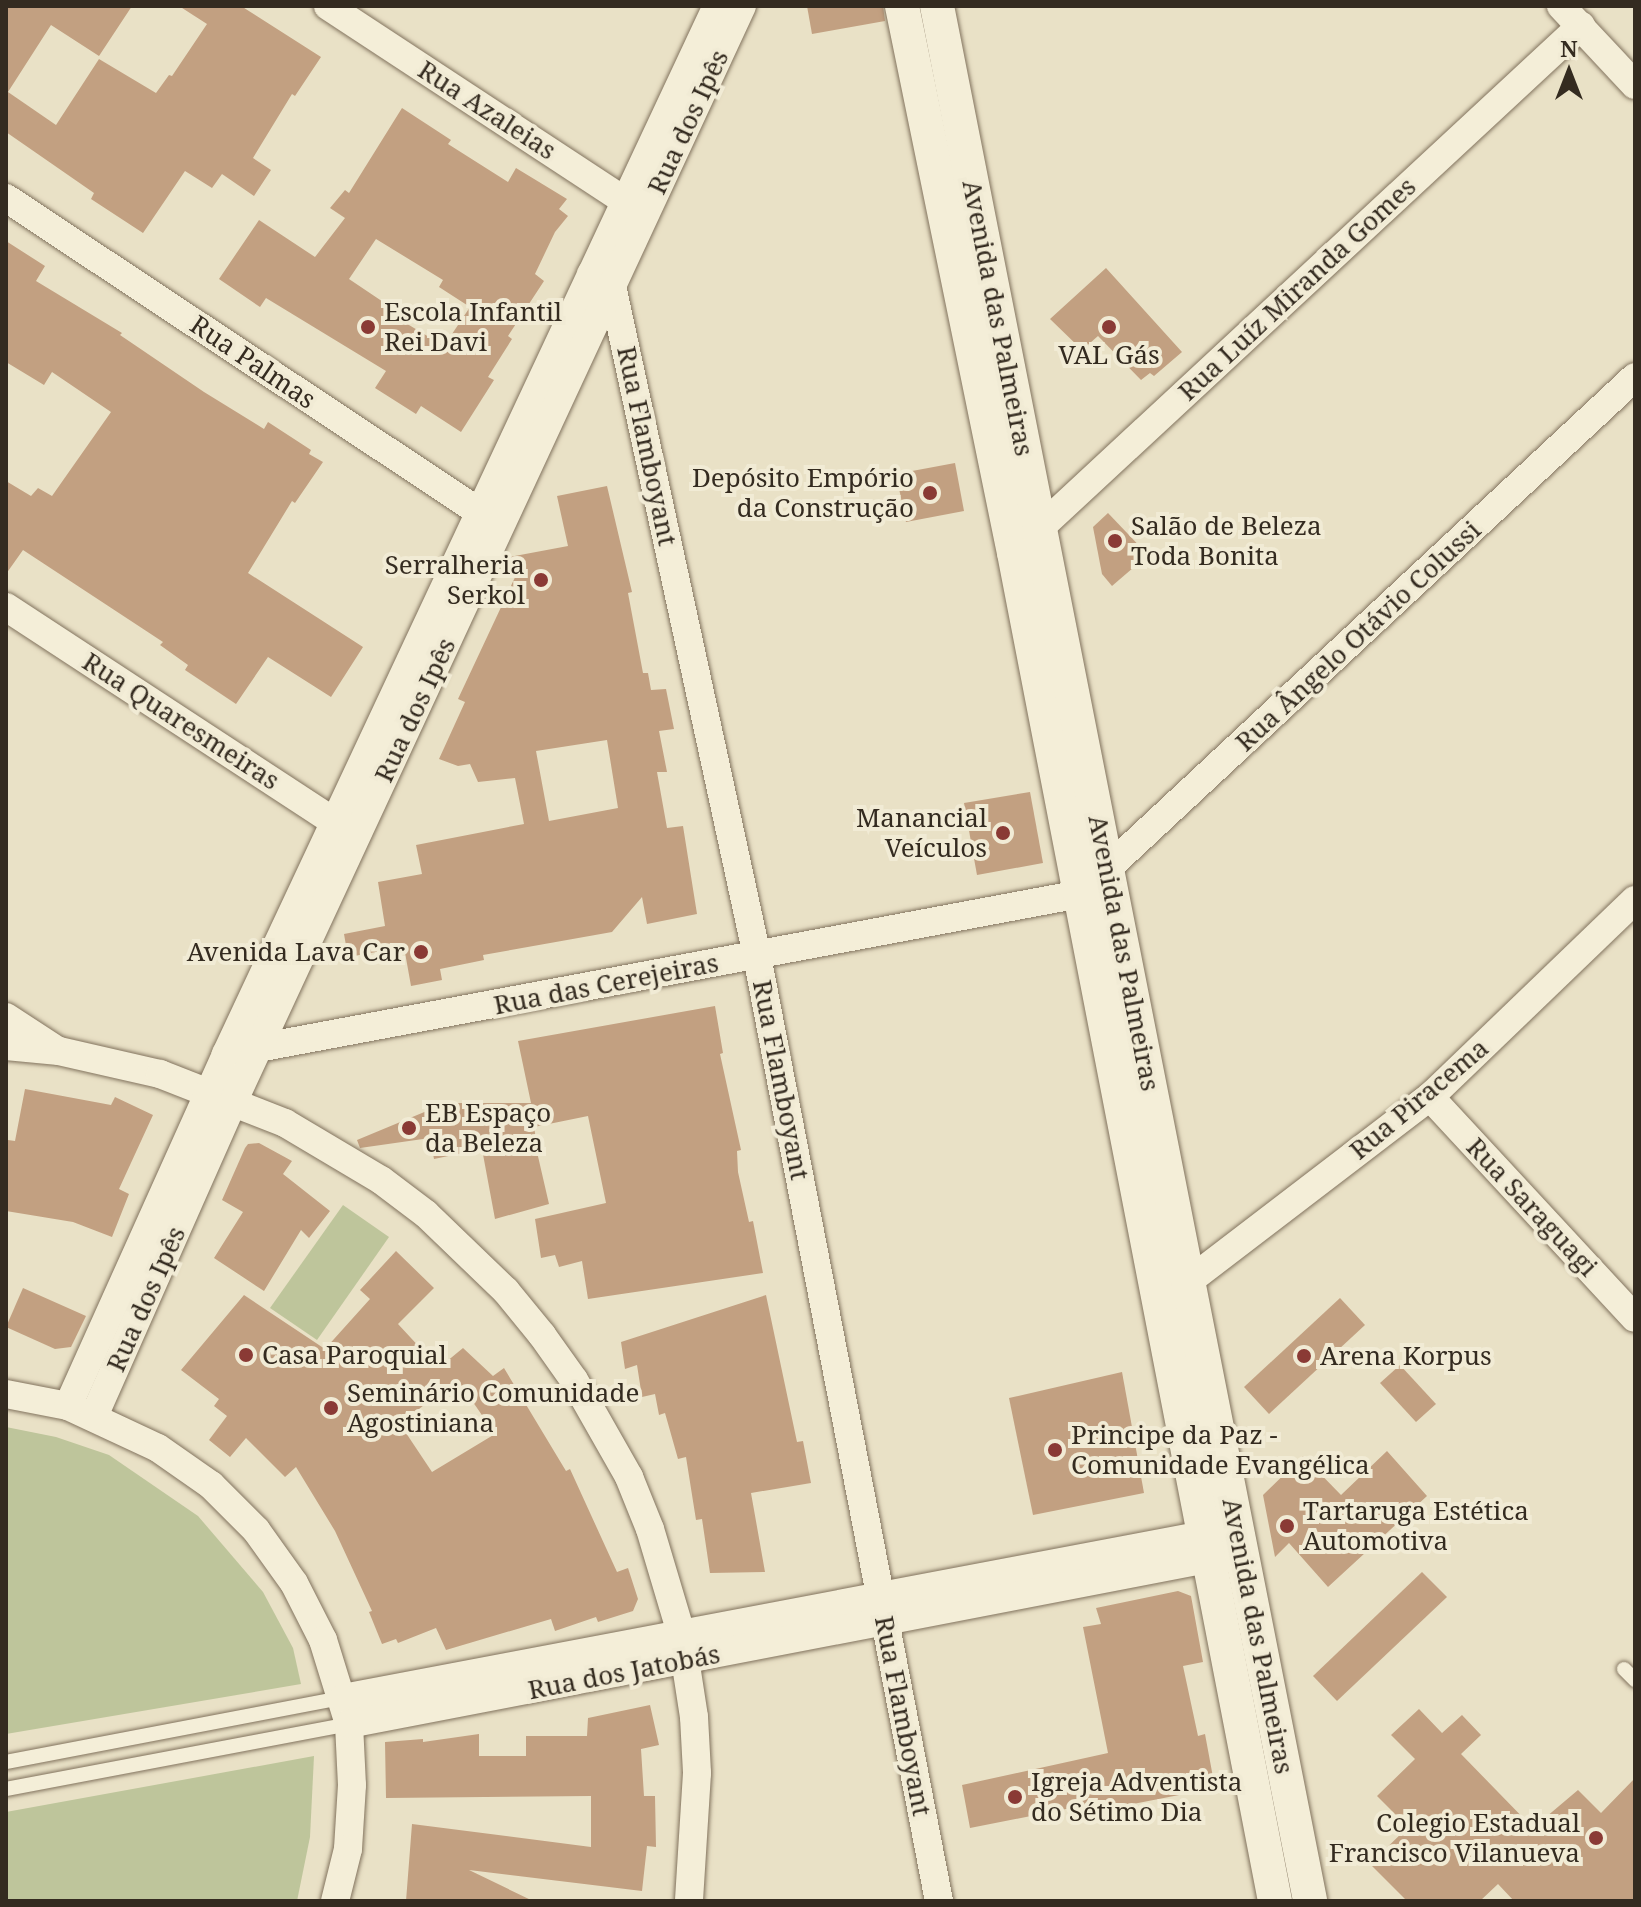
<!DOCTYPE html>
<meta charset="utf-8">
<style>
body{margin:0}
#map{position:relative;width:1641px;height:1907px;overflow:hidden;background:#e9e1c6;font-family:"Noto Serif",serif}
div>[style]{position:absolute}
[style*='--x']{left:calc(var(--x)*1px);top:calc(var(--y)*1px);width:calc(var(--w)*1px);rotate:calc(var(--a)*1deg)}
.green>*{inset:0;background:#bec59b}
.building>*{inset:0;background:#c2a081}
.roads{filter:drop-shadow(0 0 2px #82735e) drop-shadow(0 0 2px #82735e)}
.service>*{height:14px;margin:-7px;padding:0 7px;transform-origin:7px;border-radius:7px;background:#f4eed8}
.minor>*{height:28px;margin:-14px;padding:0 14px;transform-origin:14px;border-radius:14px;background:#f4eed8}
.tertiary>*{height:34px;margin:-17px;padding:0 17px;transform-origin:17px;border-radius:17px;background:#f4eed8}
.dots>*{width:22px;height:22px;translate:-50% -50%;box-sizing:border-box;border:4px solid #f1ebd5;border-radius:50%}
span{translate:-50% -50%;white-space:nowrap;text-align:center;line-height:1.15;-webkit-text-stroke:8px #f1ebd5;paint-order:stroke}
.street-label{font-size:26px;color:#342b20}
.poi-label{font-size:26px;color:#342b20}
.left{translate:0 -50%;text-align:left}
.right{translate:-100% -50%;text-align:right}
.frame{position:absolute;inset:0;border:8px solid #342b20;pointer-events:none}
.north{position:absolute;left:1529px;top:32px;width:80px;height:80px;-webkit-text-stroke:6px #f1ebd5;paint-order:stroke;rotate:0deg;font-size:22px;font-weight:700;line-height:32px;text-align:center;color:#342b20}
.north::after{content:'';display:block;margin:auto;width:28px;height:36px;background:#342b20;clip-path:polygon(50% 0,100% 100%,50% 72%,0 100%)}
</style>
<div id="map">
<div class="green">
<div style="clip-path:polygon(343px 1205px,389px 1237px,317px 1340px,270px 1308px)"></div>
<div style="clip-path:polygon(6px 1427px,56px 1437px,109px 1455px,198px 1516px,263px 1592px,293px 1648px,301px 1684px,6px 1734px)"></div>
<div style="clip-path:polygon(314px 1756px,310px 1837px,297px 1901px,6px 1901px,6px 1812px)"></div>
</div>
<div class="building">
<div style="clip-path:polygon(6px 6px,132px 6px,99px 56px,51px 25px,8px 92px,56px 125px,99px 59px,156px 93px,169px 75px,172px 76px,207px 24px,179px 6px,241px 6px,321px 57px,295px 96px,292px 94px,253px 158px,271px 170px,254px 196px,222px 174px,212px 188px,185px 171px,143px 233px,91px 199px,94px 193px,6px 132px)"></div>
<div style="clip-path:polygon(807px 6px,883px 6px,885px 21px,812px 34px)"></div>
<div style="clip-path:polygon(evenodd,402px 108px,451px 140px,448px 144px,508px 182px,516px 168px,567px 199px,559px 209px,568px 216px,555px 232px,535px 274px,544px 281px,508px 336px,512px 339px,488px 377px,494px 380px,461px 432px,421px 406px,416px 414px,375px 388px,386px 371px,266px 298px,260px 307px,219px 279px,259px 220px,315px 257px,345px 218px,330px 208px,345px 190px,349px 193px,402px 108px,376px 239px,443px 280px,439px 287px,470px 307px,444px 346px,404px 322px,407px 318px,349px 279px,376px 239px)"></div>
<div style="clip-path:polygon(6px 241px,45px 266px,36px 281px,122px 333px,120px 335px,204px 392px,264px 429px,268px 422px,311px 450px,309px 454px,323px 462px,295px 503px,292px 501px,248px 573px,363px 647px,331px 697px,268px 657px,236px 704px,185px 670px,188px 665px,160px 645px,163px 642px,23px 550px,6px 574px,6px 481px,31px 496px,38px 488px,52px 496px,111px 412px,52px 372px,44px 385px,6px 362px)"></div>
<div style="clip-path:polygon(1106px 268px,1182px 352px,1154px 376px,1150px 373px,1141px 380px,1098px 336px,1082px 350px,1050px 319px)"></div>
<div style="clip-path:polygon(955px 463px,964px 511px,906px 522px,896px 474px)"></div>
<div style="clip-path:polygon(evenodd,607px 486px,632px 592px,628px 593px,643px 673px,648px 673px,651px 690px,666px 689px,674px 729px,659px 731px,667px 772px,657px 772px,667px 828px,683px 826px,697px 914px,647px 924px,642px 897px,612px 932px,483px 955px,484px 960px,440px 969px,442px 980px,411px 986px,404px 947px,348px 957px,344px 934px,385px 926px,378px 882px,422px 874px,416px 845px,524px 824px,515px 778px,478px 782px,470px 764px,458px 766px,439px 759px,465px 702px,458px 699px,517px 573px,501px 566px,504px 558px,568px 546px,557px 496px,607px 486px,607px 740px,618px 808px,549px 821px,536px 751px,607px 740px)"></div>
<div style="clip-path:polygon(1108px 513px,1148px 555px,1112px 586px,1102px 574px,1093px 527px)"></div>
<div style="clip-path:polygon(1030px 792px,1043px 863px,977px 875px,964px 803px)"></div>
<div style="clip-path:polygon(715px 1006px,723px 1053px,720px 1054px,741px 1150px,737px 1151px,738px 1172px,749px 1222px,753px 1221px,763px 1273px,588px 1299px,582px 1261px,559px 1267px,555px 1255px,541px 1258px,535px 1219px,606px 1203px,588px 1116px,534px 1127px,536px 1139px,534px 1139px,549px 1204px,495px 1219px,482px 1149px,434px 1159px,430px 1138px,360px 1148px,357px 1140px,446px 1103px,531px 1103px,518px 1041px)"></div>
<div style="clip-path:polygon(25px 1089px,111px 1105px,115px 1097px,153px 1115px,119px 1189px,129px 1194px,112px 1237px,73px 1222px,6px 1211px,8px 1140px,15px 1141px)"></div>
<div style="clip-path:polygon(259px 1143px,292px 1161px,283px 1174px,330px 1211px,309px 1238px,301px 1230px,264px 1291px,214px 1258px,243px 1212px,222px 1200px,245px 1148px,248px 1144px)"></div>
<div style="clip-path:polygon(evenodd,396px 1251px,434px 1288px,398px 1324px,436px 1365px,442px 1360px,448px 1366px,446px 1362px,463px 1348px,493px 1376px,504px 1368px,566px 1471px,570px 1469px,617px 1572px,628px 1568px,638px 1599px,633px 1611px,598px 1622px,596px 1617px,555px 1631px,551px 1619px,446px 1650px,436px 1628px,398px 1643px,396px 1639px,382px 1644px,369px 1612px,372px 1611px,335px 1531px,296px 1467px,285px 1477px,246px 1438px,230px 1457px,209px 1440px,227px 1416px,214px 1406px,219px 1399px,181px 1370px,244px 1295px,325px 1349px,370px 1299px,360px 1290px,396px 1251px,457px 1379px,495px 1434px,432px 1472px,400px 1424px,457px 1379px)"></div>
<div style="clip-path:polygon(23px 1288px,86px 1316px,71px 1347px,55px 1349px,6px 1327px)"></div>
<div style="clip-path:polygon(766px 1295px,797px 1442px,803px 1441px,811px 1483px,751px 1493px,765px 1572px,710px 1573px,702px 1519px,696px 1520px,686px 1457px,678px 1459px,665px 1413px,659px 1415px,655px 1394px,642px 1397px,637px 1365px,625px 1369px,621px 1342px)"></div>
<div style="clip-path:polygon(1340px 1298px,1365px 1325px,1269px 1414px,1244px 1387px)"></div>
<div style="clip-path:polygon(1400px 1365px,1436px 1404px,1416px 1422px,1380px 1383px)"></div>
<div style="clip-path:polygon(1122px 1372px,1144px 1493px,1033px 1515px,1009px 1398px)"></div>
<div style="clip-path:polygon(1387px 1451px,1427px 1496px,1328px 1587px,1289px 1543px,1275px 1557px,1263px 1495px,1303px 1456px,1341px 1495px)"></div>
<div style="clip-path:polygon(1422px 1572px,1447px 1597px,1337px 1701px,1313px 1676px)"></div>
<div style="clip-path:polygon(1178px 1591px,1191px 1596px,1203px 1662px,1183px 1666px,1198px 1736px,1205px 1734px,1215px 1788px,1092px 1812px,1091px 1804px,970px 1828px,962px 1785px,1108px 1753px,1083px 1627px,1101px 1624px,1096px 1608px)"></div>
<div style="clip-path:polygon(650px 1705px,659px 1745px,641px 1749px,644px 1796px,655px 1796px,656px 1847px,647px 1846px,642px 1891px,469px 1870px,533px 1901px,406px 1901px,412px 1824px,591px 1847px,591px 1796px,386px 1798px,385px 1742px,423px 1739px,423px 1742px,479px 1734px,479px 1756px,526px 1756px,526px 1736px,587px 1736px,588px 1718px)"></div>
<div style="clip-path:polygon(1419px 1709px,1442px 1733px,1462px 1715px,1481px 1735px,1461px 1754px,1533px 1828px,1578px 1790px,1601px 1813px,1635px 1778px,1635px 1901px,1514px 1901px,1498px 1884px,1480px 1901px,1407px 1901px,1370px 1864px,1408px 1827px,1377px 1796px,1415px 1759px,1391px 1735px)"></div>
</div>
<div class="roads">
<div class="service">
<div style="--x:1624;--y:1669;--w:16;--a:45"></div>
<div style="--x:6;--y:1762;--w:343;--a:-10.8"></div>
<div style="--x:6;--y:1789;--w:349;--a:-10.7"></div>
</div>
<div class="minor">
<div style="--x:328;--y:6;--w:372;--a:33.3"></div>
<div style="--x:1561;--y:6;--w:108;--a:46.9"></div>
<div style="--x:6;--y:198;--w:584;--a:33.55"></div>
<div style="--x:591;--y:274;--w:24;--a:30"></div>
<div style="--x:612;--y:286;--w:686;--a:77.79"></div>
<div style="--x:757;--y:956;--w:962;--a:79.1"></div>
<div style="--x:1027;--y:540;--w:756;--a:-42.86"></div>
<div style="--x:6;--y:607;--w:411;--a:33.2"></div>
<div style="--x:6;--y:1017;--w:59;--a:33.1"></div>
<div style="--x:6;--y:1046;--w:53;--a:5.4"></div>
<div style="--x:59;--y:1051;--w:104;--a:12.8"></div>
<div style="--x:160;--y:1074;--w:134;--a:21.4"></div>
<div style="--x:285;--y:1123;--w:112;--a:30.7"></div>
<div style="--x:381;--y:1180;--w:56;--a:37.1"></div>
<div style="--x:426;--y:1214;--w:111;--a:43.9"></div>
<div style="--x:506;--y:1291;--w:57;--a:50.7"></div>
<div style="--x:542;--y:1335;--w:55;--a:54.6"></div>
<div style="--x:574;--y:1380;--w:112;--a:60.4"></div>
<div style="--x:629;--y:1477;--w:56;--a:68"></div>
<div style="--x:650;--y:1529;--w:109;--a:73.4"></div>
<div style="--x:681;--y:1633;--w:85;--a:81.2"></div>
<div style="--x:694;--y:1717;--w:56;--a:86.9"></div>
<div style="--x:697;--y:1773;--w:128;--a:93.6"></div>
<div style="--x:226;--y:1054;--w:869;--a:-10.61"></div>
<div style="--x:1080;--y:894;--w:758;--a:-42.97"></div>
<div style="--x:1430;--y:1097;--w:301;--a:47.2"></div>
<div style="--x:1189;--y:1281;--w:303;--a:-37.4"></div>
<div style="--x:1430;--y:1097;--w:284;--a:-43.9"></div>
<div style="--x:6;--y:1394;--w:63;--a:11"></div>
<div style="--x:68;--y:1406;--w:99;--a:25"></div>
<div style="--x:158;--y:1448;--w:65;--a:34.9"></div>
<div style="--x:211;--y:1485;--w:64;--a:45"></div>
<div style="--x:256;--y:1530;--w:65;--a:54.4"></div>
<div style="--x:294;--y:1583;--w:64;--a:63"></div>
<div style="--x:323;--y:1640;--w:88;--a:72.8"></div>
<div style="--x:349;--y:1724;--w:61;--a:87.2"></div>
<div style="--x:352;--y:1785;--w:64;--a:93.6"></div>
<div style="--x:348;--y:1849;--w:54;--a:104"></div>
<div style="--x:68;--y:1406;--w:386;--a:-65.8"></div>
<div style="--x:226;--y:1054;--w:1157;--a:-64.9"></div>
<div style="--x:94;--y:1416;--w:346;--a:-66.1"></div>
<div style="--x:234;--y:1100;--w:1206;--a:-65.09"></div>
<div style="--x:343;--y:1698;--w:897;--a:-10.73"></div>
<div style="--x:349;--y:1724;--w:895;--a:-10.88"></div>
</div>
<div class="tertiary">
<div style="--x:902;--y:6;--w:558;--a:78.43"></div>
<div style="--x:1014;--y:553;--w:1373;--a:79.04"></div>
<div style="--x:937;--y:6;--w:1931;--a:78.86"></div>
</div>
</div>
<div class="dots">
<div style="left:368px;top:327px;background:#8a3a35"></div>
<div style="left:1109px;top:327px;background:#8a3a35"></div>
<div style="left:930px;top:493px;background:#8a3a35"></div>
<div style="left:1115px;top:541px;background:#8a3a35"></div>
<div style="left:541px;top:580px;background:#8a3a35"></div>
<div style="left:1003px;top:833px;background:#8a3a35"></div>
<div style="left:421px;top:952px;background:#8a3a35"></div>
<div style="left:409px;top:1128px;background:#8a3a35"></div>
<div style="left:246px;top:1355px;background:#8a3a35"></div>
<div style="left:1304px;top:1356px;background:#8a3a35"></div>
<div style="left:331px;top:1408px;background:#8a3a35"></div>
<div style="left:1055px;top:1450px;background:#8a3a35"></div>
<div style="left:1287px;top:1526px;background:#8a3a35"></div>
<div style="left:1015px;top:1797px;background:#8a3a35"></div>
<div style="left:1596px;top:1838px;background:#8a3a35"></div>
</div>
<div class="street-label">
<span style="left:487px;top:110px;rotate:33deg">Rua Azaleias</span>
<span style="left:688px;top:122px;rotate:-65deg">Rua dos Ipês</span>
<span style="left:1297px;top:289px;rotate:-43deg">Rua Luíz Miranda Gomes</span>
<span style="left:998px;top:318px;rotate:79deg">Avenida das Palmeiras</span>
<span style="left:253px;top:362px;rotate:34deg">Rua Palmas</span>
<span style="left:647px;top:446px;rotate:78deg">Rua Flamboyant</span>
<span style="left:1358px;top:636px;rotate:-43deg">Rua Ângelo Otávio Colussi</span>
<span style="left:415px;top:710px;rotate:-65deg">Rua dos Ipês</span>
<span style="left:181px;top:721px;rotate:33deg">Rua Quaresmeiras</span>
<span style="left:1124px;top:953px;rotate:79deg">Avenida das Palmeiras</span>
<span style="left:606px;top:984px;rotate:-11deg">Rua das Cerejeiras</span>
<span style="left:781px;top:1080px;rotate:79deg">Rua Flamboyant</span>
<span style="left:1419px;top:1099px;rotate:-40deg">Rua Piracema</span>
<span style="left:1532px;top:1207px;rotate:47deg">Rua Saraguagi</span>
<span style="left:146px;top:1299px;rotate:-66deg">Rua dos Ipês</span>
<span style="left:1258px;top:1636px;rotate:79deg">Avenida das Palmeiras</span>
<span style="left:624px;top:1672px;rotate:-11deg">Rua dos Jatobás</span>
<span style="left:903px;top:1716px;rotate:79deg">Rua Flamboyant</span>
</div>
<div class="poi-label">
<span class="left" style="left:384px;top:327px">Escola Infantil<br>Rei Davi</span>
<span style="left:1109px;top:355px">VAL Gás</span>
<span class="right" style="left:914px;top:493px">Depósito Empório<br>da Construção</span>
<span class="left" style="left:1131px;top:541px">Salão de Beleza<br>Toda Bonita</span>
<span class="right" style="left:525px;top:580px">Serralheria<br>Serkol</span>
<span class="right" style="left:987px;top:833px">Manancial<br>Veículos</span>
<span class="right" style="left:405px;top:952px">Avenida Lava Car</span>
<span class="left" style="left:425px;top:1128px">EB Espaço<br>da Beleza</span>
<span class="left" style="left:262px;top:1355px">Casa Paroquial</span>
<span class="left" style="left:1320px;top:1356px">Arena Korpus</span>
<span class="left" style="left:347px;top:1408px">Seminário Comunidade<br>Agostiniana</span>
<span class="left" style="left:1071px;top:1450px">Principe da Paz -<br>Comunidade Evangélica</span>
<span class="left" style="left:1303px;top:1526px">Tartaruga Estética<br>Automotiva</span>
<span class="left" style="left:1031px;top:1797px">Igreja Adventista<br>do Sétimo Dia</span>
<span class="right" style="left:1580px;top:1838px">Colegio Estadual<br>Francisco Vilanueva</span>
</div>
<div class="frame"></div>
<div class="north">N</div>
</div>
